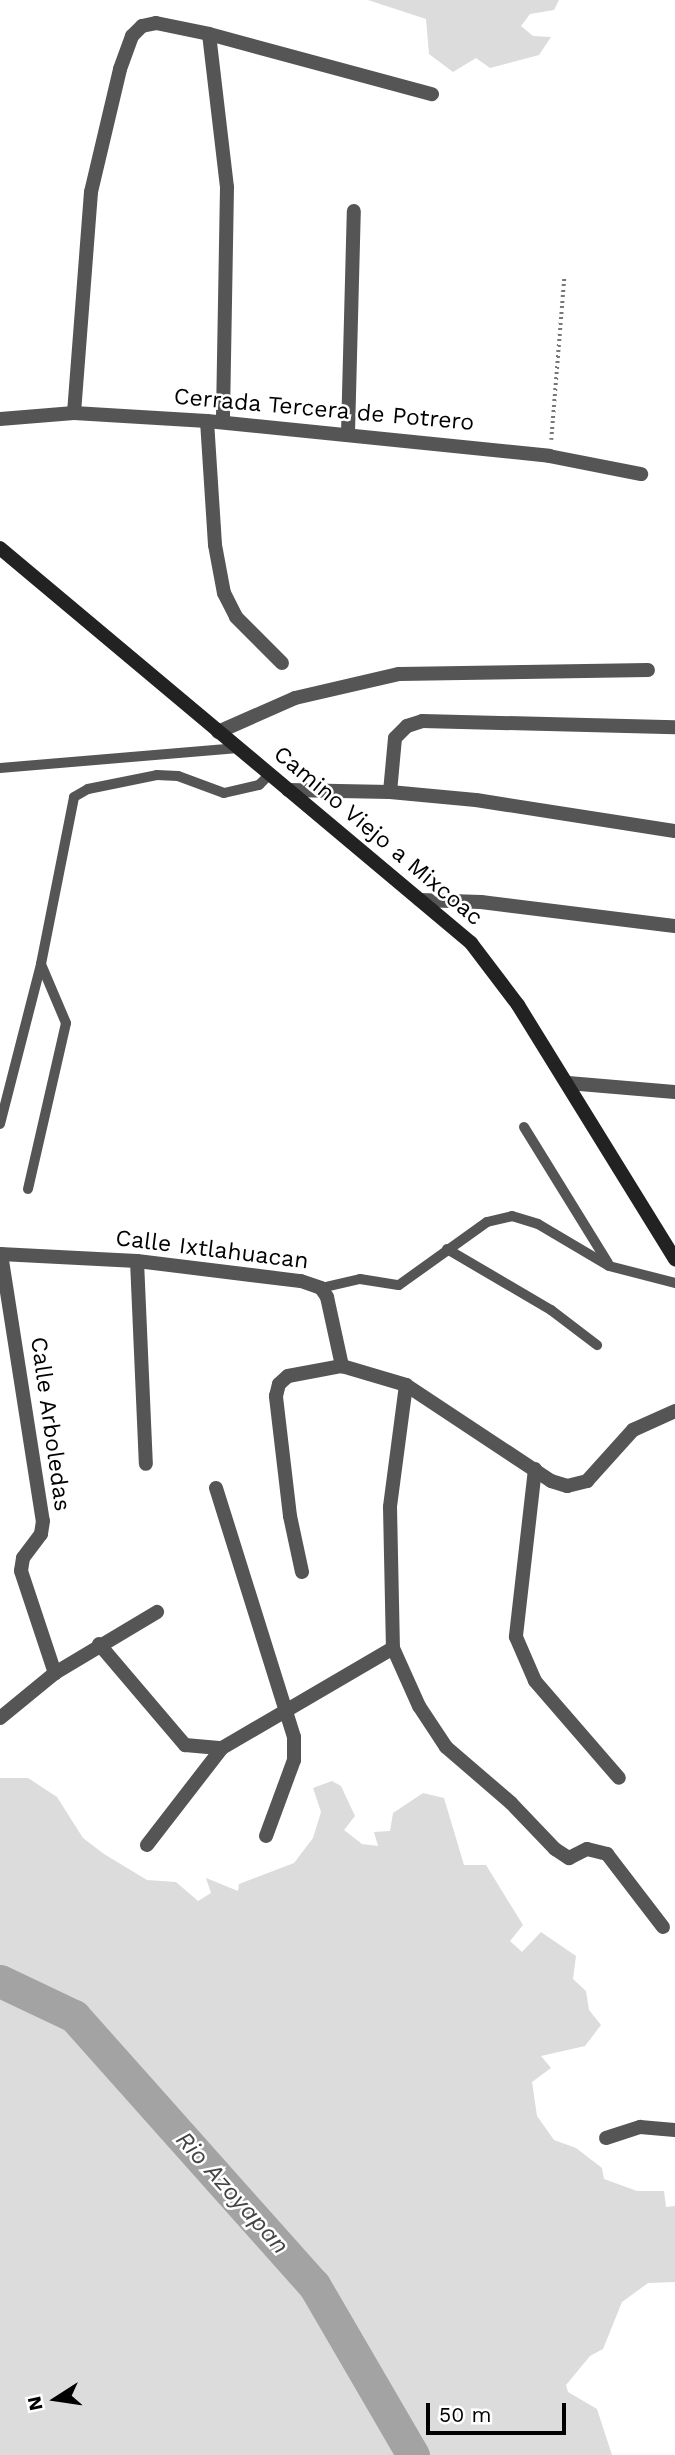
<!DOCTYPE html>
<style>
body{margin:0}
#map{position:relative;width:675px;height:2455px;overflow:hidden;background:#fff;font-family:"Work Sans",sans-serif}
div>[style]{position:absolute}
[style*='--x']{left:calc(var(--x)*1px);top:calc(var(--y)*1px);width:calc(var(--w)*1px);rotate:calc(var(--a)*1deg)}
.green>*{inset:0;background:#dcdcdc}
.river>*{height:33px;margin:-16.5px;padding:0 16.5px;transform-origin:16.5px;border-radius:16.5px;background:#a3a3a3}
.path>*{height:3.5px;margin-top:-1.75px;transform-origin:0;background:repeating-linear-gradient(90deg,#777 0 2px,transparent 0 5.5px)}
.service>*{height:10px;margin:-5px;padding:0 5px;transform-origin:5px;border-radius:5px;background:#555}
.minor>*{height:14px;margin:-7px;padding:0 7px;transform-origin:7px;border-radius:7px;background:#555}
.secondary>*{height:14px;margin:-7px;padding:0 7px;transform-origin:7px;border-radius:7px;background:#222}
span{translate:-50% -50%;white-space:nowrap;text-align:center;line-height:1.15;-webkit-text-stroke:5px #fff;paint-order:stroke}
.street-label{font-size:23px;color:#000}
.water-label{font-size:24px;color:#444;font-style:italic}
.north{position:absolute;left:21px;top:2364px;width:70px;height:70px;-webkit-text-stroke:5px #fff;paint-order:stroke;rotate:258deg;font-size:19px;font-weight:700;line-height:28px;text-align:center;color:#000}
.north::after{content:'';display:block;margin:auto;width:24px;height:32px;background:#000;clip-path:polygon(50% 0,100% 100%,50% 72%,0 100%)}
.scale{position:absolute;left:426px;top:2403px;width:140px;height:32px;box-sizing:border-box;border:4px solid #000;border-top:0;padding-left:9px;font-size:21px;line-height:24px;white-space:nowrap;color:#000;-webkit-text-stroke:5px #fff;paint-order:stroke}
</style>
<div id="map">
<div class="green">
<div style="clip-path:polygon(368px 0,559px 0,554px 10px,530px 14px,521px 26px,533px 36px,551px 37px,539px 55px,490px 68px,476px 58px,453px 72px,429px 54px,426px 19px)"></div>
<div style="clip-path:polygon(0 1778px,28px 1778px,57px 1797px,83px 1838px,104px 1854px,147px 1880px,176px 1882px,198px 1901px,211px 1893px,206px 1878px,238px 1891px,239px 1884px,294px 1863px,313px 1838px,321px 1812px,313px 1788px,332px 1781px,341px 1786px,355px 1816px,344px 1830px,362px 1844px,378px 1846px,374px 1832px,390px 1831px,393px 1813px,423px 1793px,444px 1798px,464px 1865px,486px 1865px,523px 1925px,510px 1941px,522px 1952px,541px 1932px,576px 1956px,573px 1979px,586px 1991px,589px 2010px,601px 2025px,585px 2046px,541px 2056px,551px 2068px,532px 2082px,537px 2116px,554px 2140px,576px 2148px,602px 2168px,604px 2179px,637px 2191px,664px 2191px,666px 2207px,675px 2206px,675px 2282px,648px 2283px,622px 2302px,603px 2349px,590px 2356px,566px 2385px,568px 2392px,597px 2409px,612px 2455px,0 2455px)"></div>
</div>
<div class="river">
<div style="--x:0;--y:1981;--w:82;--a:25.3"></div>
<div style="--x:74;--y:2016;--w:361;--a:48.3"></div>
<div style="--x:314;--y:2285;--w:197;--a:59.8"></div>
</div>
<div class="path">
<div style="--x:551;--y:440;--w:164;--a:-85.4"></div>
</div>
<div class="service">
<div style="--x:0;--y:768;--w:239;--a:-4.8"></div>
<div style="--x:0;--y:1124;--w:165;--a:-75.6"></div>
<div style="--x:41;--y:964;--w:170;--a:-78.8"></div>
<div style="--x:74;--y:797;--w:16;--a:-30"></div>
<div style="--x:88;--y:789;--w:70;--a:-11.5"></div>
<div style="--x:157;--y:775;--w:21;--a:3"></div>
<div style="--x:178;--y:776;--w:49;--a:20.3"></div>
<div style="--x:224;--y:793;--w:36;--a:-13"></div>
<div style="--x:259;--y:785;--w:16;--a:-45"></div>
<div style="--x:524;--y:1127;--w:160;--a:58.3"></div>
<div style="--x:28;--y:1189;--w:170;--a:-77.1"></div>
<div style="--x:66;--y:1023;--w:64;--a:-113"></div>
<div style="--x:447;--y:1249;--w:121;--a:30.4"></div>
<div style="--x:551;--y:1310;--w:58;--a:37.3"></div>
<div style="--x:321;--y:1288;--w:40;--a:-13"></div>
<div style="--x:360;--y:1279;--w:39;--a:9"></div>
<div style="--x:399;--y:1285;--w:108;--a:-35.6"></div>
<div style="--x:487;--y:1222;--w:26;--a:-13"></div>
<div style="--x:512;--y:1216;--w:27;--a:17"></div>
<div style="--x:538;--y:1224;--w:82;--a:30.6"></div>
<div style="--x:609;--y:1266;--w:68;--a:14.4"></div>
</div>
<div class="minor">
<div style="--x:209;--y:34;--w:154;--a:83.3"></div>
<div style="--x:227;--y:187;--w:235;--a:91"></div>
<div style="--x:74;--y:413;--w:222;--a:-85.6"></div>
<div style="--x:91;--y:192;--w:126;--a:-76.7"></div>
<div style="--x:120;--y:69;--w:35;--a:-70"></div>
<div style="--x:132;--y:36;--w:14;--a:-45"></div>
<div style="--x:142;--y:26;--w:14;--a:-12"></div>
<div style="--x:156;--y:23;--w:54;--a:11.7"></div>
<div style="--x:209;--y:34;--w:231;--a:15.1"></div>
<div style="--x:0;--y:419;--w:74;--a:-4.6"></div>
<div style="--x:74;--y:413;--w:133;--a:3.4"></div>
<div style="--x:207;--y:421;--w:344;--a:5.8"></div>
<div style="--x:549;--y:456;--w:94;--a:11.1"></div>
<div style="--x:207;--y:421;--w:124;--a:86.3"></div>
<div style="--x:215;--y:545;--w:49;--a:79.4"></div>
<div style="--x:224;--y:593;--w:27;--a:63"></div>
<div style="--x:236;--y:617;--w:65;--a:45"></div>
<div style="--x:348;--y:433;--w:222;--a:-88.5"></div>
<div style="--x:218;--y:732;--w:84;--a:-23.8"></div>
<div style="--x:295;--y:698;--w:107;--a:-13"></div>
<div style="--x:399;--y:674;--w:249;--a:-0.9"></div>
<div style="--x:288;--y:790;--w:102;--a:1.1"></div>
<div style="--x:390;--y:792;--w:86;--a:5.3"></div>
<div style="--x:476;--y:800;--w:201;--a:8.9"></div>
<div style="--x:390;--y:792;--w:54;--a:-84.7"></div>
<div style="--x:395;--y:738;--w:17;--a:-45"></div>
<div style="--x:407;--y:726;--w:16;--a:-18"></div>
<div style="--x:422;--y:721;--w:253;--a:1.4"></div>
<div style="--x:420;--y:900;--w:61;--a:1.9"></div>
<div style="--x:481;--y:902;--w:195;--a:7.1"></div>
<div style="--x:568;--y:1083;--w:107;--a:4.8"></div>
<div style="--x:0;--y:1254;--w:137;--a:2.9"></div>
<div style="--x:137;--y:1261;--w:165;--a:7"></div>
<div style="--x:301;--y:1281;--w:21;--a:19"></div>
<div style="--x:321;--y:1288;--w:11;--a:56"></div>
<div style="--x:327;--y:1297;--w:71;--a:77.7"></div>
<div style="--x:1;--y:1254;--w:270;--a:81.1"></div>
<div style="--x:43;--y:1521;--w:13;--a:99"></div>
<div style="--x:41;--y:1534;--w:30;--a:127"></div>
<div style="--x:23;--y:1558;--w:13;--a:99"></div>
<div style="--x:21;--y:1571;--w:108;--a:71.6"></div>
<div style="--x:137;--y:1261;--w:203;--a:87.5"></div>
<div style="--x:406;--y:1385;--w:123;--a:97.5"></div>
<div style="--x:390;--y:1507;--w:141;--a:88.8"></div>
<div style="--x:393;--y:1648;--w:64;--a:65.9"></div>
<div style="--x:419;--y:1706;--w:49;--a:56.6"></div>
<div style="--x:446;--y:1747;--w:86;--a:40.7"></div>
<div style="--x:511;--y:1803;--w:64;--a:46.3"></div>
<div style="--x:555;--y:1849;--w:17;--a:33"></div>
<div style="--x:569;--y:1858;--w:20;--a:-27"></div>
<div style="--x:587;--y:1849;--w:21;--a:14"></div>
<div style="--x:607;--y:1854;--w:92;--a:52.5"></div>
<div style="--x:535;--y:1469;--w:169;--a:96.5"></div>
<div style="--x:516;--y:1637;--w:48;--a:66.6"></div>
<div style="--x:535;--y:1681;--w:128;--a:49.1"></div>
<div style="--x:216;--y:1488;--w:261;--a:72.6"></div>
<div style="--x:294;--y:1737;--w:23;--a:90"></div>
<div style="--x:294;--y:1760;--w:81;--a:110.2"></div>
<div style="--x:302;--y:1572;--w:57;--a:-102.1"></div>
<div style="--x:290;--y:1516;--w:121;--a:-96.7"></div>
<div style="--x:276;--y:1396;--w:12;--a:-76"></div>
<div style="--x:279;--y:1384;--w:12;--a:-42"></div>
<div style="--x:288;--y:1376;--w:55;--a:-10.5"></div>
<div style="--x:342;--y:1366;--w:67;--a:16.5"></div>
<div style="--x:406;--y:1385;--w:174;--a:33.5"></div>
<div style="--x:551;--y:1481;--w:17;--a:17"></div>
<div style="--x:567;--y:1486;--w:21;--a:-14"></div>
<div style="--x:587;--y:1481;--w:69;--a:-48"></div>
<div style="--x:633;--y:1430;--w:46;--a:-24.3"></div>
<div style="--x:99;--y:1644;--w:133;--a:49.6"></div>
<div style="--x:185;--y:1745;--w:37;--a:5"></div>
<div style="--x:0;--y:1718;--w:71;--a:-39.3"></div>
<div style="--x:55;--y:1673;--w:119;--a:-30.9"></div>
<div style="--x:147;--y:1845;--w:123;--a:-52.3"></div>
<div style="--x:222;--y:1748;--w:198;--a:-30.3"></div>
<div style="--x:606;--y:2138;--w:36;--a:-18"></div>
<div style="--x:640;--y:2127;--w:35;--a:5"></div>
</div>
<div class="secondary">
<div style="--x:0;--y:548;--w:615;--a:39.98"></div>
<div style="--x:471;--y:943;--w:78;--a:52.8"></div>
<div style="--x:518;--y:1005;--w:299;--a:58.3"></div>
</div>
<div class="street-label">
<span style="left:324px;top:410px;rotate:5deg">Cerrada Tercera de Potrero</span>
<span style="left:378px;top:836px;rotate:40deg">Camino Viejo a Mixcoac</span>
<span style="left:212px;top:1250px;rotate:7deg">Calle Ixtlahuacan</span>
<span style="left:50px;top:1424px;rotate:82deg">Calle Arboledas</span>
</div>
<div class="water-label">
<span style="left:232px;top:2193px;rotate:48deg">Rio Azoyapan</span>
</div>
<div class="north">N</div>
<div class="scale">50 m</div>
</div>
